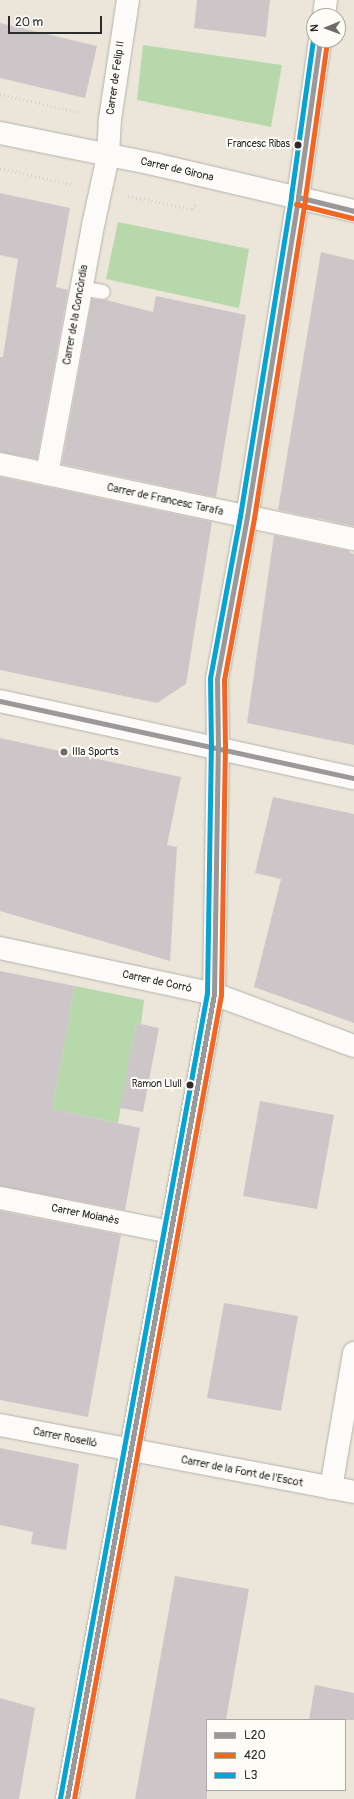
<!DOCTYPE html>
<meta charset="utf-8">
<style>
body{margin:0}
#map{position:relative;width:354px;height:1799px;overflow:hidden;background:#ebe6d9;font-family:Pangolin,sans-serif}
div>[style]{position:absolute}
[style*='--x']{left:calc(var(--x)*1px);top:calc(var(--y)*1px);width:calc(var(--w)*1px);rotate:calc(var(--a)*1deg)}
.green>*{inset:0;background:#b6d8ab}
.building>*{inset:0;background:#cdc6c9}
.path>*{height:2.5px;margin-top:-1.25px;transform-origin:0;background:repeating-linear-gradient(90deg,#d4d2cf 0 1px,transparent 0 4px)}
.roads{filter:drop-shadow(0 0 1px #b5b2aa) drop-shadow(0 0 1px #b5b2aa)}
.lane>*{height:14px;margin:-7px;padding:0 7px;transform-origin:7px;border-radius:7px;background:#fcfbf9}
.street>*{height:22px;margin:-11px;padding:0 11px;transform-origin:11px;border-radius:11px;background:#fcfbf9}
.secondary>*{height:22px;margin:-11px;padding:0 11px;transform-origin:11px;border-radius:11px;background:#fcfbf9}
.bus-1>*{height:5px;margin:-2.5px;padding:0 2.5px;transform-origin:2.5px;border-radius:2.5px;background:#9a9898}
.bus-2>*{height:5px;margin:-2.5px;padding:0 2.5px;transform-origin:2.5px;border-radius:2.5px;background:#f26522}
.bus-3>*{height:5px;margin:-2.5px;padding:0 2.5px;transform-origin:2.5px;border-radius:2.5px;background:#06a4d4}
.dots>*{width:11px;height:11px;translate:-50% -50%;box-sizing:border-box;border:2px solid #fdfcf7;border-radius:50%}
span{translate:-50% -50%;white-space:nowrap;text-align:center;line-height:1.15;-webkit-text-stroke:4px #fdfcf7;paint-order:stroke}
.bus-label{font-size:10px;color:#2b2b2b}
.right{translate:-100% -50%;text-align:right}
.street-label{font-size:11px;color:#2b2b2b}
.poi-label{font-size:11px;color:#2b2b2b}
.left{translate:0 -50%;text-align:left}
.legend{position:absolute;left:206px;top:1719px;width:140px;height:72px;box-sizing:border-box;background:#fdfcf7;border:1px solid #a9a8a5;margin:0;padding:5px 7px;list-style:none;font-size:12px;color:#2b2b2b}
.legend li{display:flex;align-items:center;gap:8px;height:20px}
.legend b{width:20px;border:1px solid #a9a8a5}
.north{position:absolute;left:306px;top:8px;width:40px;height:40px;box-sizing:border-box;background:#fdfcf7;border:1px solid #a9a8a5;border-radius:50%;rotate:269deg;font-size:11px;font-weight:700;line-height:16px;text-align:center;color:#2b2b2b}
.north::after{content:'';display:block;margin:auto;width:14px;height:18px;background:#6e6c68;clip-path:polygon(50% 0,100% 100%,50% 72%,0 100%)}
.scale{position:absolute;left:8px;top:16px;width:94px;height:18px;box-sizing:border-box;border:2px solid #2b2b2b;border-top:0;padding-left:5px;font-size:12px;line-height:14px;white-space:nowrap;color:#2b2b2b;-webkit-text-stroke:3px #fdfcf7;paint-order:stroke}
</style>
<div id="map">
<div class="green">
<div style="clip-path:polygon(143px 45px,282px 65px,271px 127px,137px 100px)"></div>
<div style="clip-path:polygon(118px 222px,249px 249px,239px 308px,106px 279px)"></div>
<div style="clip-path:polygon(75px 986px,144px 1000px,141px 1024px,136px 1023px,118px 1123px,52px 1109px)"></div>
</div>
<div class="building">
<div style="clip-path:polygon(197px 0,270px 0,266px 37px,194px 28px)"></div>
<div style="clip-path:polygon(0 23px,97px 46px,85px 98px,0 78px)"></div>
<div style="clip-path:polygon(0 193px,70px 208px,56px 287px,68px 290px,37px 459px,0 452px,0 357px,3px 357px,18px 259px,0 255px)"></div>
<div style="clip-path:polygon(321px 252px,354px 260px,354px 526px,278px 510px)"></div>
<div style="clip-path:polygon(156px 296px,246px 315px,216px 497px,62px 464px,92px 299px,106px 300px,153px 312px)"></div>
<div style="clip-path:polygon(0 477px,212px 522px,186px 684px,157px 703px,0 670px)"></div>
<div style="clip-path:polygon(274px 535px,349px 551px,349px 552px,354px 554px,354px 745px,247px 723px)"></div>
<div style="clip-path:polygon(0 738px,181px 777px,167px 845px,177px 847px,170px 961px,0 911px)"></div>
<div style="clip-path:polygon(273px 797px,354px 814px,354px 1023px,254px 987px,281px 879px,255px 873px)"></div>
<div style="clip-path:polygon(0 971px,75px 986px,52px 1109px,140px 1128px,125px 1210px,0 1186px)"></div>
<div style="clip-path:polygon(136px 1023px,159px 1028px,143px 1112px,120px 1108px)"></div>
<div style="clip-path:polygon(260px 1101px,334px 1115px,317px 1209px,243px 1196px)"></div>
<div style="clip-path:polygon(0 1211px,121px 1235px,88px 1417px,0 1400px)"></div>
<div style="clip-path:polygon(224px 1303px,298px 1316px,281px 1411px,207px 1398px)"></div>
<div style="clip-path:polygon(0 1448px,79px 1464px,66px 1550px,31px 1544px,33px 1532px,0 1525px)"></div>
<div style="clip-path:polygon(175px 1576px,249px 1589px,226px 1720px,207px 1720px,207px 1799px,135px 1799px)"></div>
<div style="clip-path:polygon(315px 1685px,354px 1693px,354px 1720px,309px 1720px)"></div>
<div style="clip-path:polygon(0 1698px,35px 1708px,19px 1799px,0 1799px)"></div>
</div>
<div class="path">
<div style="--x:0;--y:94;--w:84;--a:13"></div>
<div style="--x:0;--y:168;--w:76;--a:12.9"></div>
<div style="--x:128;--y:196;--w:65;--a:11.5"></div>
<div style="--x:192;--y:209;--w:8;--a:-60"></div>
</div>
<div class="roads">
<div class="lane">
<div style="--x:81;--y:288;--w:22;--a:10"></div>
</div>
<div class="street">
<div style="--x:0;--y:464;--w:362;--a:12"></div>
<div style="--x:47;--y:474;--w:257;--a:-79.5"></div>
<div style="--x:94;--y:221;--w:66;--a:-77.8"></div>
<div style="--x:108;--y:156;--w:37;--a:-87"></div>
<div style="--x:110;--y:119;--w:120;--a:-81.4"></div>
<div style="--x:0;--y:948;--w:219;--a:12.1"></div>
<div style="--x:214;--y:994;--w:149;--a:20.4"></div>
<div style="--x:0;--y:1198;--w:173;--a:11.3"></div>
<div style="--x:0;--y:1425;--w:360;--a:10.7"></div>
<div style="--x:331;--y:1488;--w:137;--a:-80.3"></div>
</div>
<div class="secondary">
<div style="--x:324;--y:16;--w:16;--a:-83"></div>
<div style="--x:0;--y:133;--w:161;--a:11.4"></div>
<div style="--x:158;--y:165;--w:201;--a:13.2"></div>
<div style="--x:0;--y:701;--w:362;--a:12.3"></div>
<div style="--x:67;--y:1799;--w:818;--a:-79.65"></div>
<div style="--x:214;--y:994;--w:246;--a:-89.1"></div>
<div style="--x:218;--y:748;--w:69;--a:-90.8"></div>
<div style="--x:217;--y:679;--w:165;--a:-79.5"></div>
<div style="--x:247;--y:517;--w:324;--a:-80.9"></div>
<div style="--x:298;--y:197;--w:159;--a:-82"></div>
</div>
</div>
<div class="bus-1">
<div style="--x:298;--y:197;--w:58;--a:14"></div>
<div style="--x:0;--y:701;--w:362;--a:12.3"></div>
<div style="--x:67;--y:1799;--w:818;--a:-79.65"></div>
<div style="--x:214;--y:994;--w:246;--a:-89.1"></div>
<div style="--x:218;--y:748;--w:69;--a:-90.8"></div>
<div style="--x:217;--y:679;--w:165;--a:-79.5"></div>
<div style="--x:247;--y:517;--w:324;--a:-80.9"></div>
<div style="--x:298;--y:197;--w:159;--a:-82"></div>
</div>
<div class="bus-2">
<div style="--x:296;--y:204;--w:58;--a:14"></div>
<div style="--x:74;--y:1799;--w:817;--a:-79.64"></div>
<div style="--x:221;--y:995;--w:247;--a:-89.1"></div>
<div style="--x:225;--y:748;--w:68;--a:-90.8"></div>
<div style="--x:224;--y:680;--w:165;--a:-79.5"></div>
<div style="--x:254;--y:518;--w:324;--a:-80.9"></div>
<div style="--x:305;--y:198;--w:159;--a:-82"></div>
</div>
<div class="bus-3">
<div style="--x:60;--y:1798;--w:818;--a:-79.65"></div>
<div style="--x:207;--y:993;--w:245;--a:-89.1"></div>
<div style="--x:211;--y:748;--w:70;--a:-90.8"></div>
<div style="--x:210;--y:678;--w:165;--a:-79.5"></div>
<div style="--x:240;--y:516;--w:324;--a:-80.9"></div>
<div style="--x:291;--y:196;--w:159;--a:-82"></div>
</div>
<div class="dots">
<div style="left:298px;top:145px;background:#2b2b2b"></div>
<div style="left:64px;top:752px;background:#6e6c68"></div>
<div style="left:190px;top:1085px;background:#2b2b2b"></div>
</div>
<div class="bus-label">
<span class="right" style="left:290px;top:145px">Francesc Ribas</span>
<span class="right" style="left:182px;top:1085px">Ramon Llull</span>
</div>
<div class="street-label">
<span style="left:116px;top:78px;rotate:-82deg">Carrer de Felip II</span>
<span style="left:177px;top:170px;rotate:13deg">Carrer de Girona</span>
<span style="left:76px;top:315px;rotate:-80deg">Carrer de la Concòrdia</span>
<span style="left:165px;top:500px;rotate:12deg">Carrer de Francesc Tarafa</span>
<span style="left:157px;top:982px;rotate:12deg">Carrer de Corró</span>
<span style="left:85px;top:1215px;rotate:11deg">Carrer Moianès</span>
<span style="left:65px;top:1438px;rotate:11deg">Carrer Roselló</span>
<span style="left:242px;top:1472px;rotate:11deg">Carrer de la Font de l'Escot</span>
</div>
<div class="poi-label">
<span class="left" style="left:72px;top:752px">Illa Sports</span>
</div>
<ul class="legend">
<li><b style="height:5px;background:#9a9898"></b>L20</li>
<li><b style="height:5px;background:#f26522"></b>420</li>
<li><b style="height:5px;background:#06a4d4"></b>L3</li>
</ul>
<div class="north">N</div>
<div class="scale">20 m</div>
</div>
